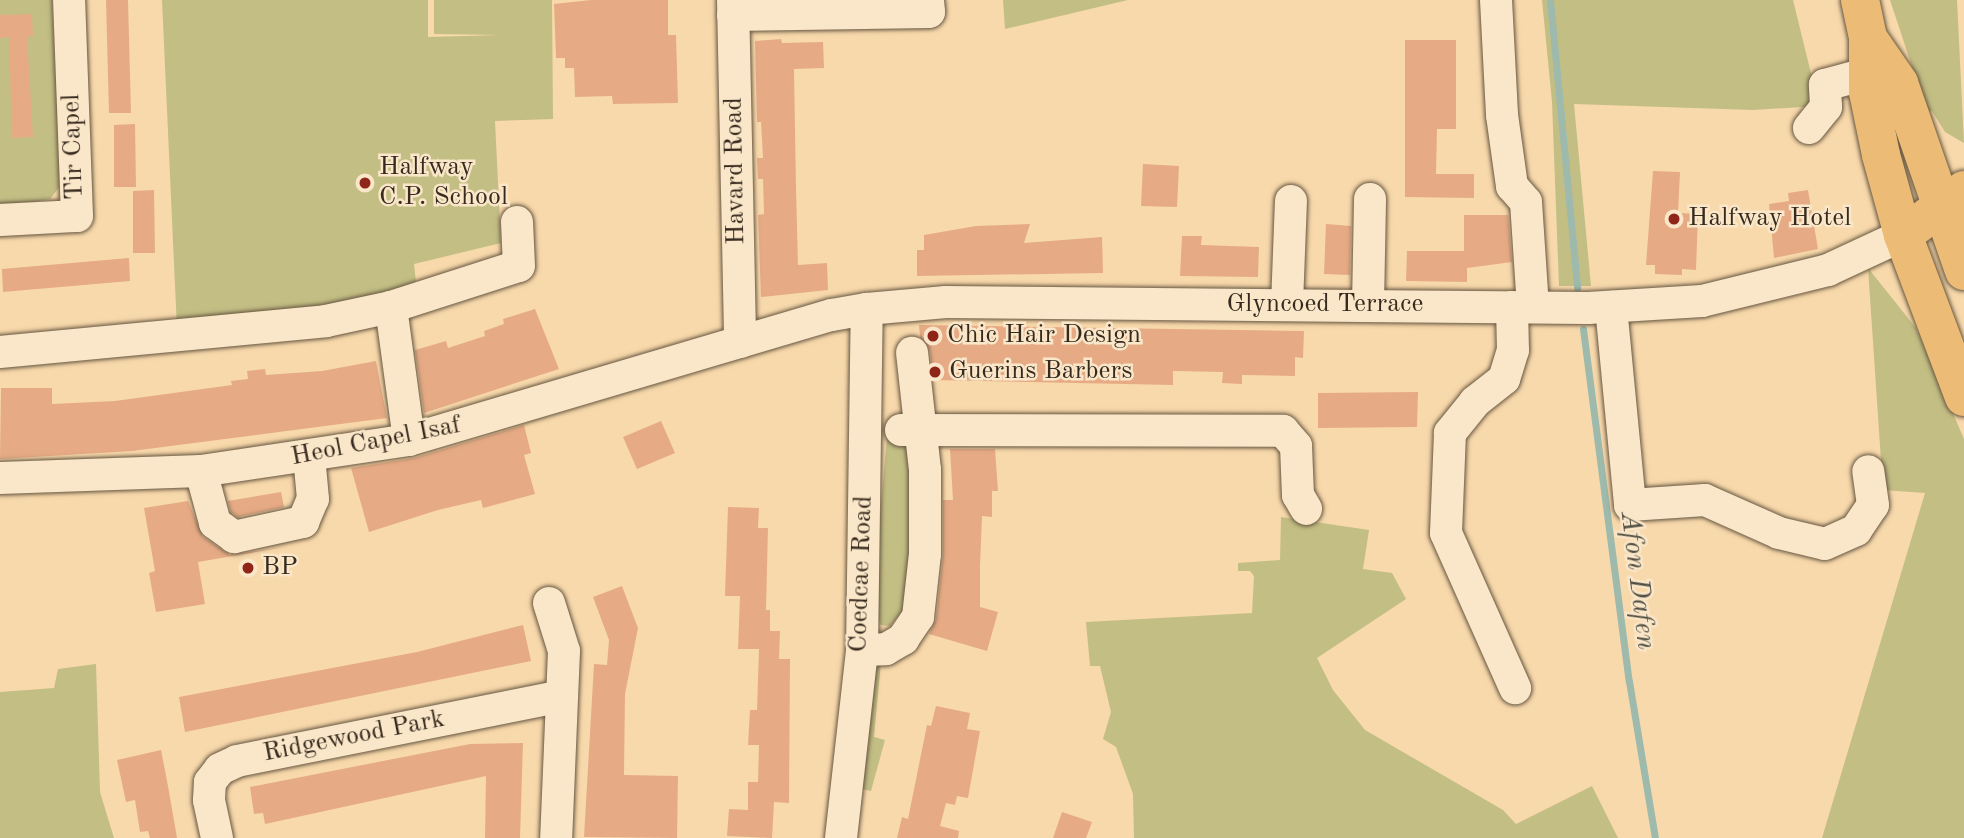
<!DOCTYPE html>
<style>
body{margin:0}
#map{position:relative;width:1964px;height:838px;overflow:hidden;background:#f8d9ab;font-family:"Old Standard TT",serif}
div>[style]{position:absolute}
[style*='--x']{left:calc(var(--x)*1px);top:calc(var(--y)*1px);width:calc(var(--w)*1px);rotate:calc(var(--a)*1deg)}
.green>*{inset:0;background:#c3be84}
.stream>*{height:7px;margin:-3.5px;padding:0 3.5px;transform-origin:3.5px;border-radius:3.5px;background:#9dbaad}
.building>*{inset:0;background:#e6ab85}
.roads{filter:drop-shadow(0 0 2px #665641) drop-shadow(0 0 2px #665641)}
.minor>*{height:32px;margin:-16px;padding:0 16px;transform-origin:16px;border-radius:16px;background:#fae6c8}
.major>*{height:38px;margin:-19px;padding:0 19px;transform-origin:19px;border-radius:19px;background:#ecbc76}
.highway>*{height:38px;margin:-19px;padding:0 19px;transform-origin:19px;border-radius:19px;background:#ecbc76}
.dots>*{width:19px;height:19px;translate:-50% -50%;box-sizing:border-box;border:4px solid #fae6c8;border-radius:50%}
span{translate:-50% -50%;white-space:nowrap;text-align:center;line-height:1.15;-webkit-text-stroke:5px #fae6c8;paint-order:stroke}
.street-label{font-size:26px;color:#362a1e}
.poi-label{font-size:26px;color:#362a1e}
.left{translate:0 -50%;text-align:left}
.water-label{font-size:28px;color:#504e42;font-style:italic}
</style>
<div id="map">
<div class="green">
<div style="clip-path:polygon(0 0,52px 0,61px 185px,50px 199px,0 208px)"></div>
<div style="clip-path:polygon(162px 0,428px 0,428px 37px,501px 35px,434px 34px,434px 0,552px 0,553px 119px,495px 121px,501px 243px,414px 264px,417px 292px,177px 329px)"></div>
<div style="clip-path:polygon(1003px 0,1128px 0,1005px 29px)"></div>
<div style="clip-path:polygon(1542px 0,1793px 0,1819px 106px,1753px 110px,1574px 104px,1591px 286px,1559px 286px,1552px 102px)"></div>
<div style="clip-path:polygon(1890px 0,1957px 0,1964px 143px,1945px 132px,1932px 111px,1927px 112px)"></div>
<div style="clip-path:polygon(1868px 268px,1916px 328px,1964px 439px,1964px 838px,1822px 838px,1925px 493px,1883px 490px)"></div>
<div style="clip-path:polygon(894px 435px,905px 440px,907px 450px,915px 529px,904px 609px,890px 626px,881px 625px,872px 609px,887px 436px)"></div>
<div style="clip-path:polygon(1281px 517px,1369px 530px,1363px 569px,1392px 573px,1406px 599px,1317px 658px,1333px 690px,1365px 730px,1503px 810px,1516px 824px,1592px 786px,1618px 838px,1134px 838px,1133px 794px,1116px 747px,1103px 739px,1111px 712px,1100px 666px,1090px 666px,1086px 622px,1252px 613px,1254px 576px,1250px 571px,1238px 571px,1238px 563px,1280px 560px)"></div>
<div style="clip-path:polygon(881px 663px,874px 737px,885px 740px,871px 791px,861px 789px,871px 664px)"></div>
<div style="clip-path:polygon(96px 664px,100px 792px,114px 838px,0 838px,0 692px,54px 688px,58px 669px)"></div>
</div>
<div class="stream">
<div style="--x:1550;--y:0;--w:289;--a:84.6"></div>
<div style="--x:1583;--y:329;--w:355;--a:82.6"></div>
<div style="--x:1629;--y:681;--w:159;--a:80.6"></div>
</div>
<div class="building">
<div style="clip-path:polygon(106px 0,128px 0,131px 113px,109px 113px)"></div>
<div style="clip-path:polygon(591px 0,668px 0,668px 35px,676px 35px,678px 103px,613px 104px,612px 96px,575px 97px,574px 68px,565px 68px,565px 58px,556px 58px,554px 4px)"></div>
<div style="clip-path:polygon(32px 14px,33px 36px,27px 36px,33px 137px,12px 138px,9px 37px,0 38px,0 15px)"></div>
<div style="clip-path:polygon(781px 39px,782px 43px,823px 42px,824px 68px,794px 69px,796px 188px,798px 265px,827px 263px,828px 290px,761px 297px,758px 215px,764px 214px,763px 179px,758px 179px,757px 158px,763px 158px,761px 122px,757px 122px,755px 41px)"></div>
<div style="clip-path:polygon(1405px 40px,1456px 40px,1456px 129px,1437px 129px,1436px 174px,1474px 174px,1474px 198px,1405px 197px)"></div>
<div style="clip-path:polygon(135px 124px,136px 187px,114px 187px,114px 125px)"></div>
<div style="clip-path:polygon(1143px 164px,1179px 166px,1177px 207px,1141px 206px)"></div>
<div style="clip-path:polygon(1653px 171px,1680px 172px,1678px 213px,1698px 214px,1696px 270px,1682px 269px,1682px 275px,1655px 274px,1655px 265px,1646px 265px)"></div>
<div style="clip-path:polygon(154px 190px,155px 253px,133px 253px,133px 191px)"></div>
<div style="clip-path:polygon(1808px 190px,1818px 249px,1774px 258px,1769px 204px,1789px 201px,1788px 193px)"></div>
<div style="clip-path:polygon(1464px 215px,1508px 215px,1512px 262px,1467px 268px,1467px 282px,1406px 281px,1407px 251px,1464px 251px)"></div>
<div style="clip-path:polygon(1030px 224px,1024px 243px,1102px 237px,1103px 273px,917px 276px,917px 250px,924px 250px,924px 235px,976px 226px)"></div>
<div style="clip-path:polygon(1326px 224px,1351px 226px,1350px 275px,1324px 274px)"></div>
<div style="clip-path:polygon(1182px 236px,1202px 236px,1201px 245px,1259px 247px,1258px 277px,1180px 276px)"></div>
<div style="clip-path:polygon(129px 258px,130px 281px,3px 292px,2px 269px)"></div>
<div style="clip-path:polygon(535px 309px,559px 369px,424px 413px,415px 350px,446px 341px,448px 348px,485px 336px,484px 331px,504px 324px,503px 319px)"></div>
<div style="clip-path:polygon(919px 325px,1304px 331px,1303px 358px,1295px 357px,1295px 376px,1242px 375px,1242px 384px,1222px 383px,1223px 372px,1173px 371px,1173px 385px,933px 380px,930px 351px,920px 337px)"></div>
<div style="clip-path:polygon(376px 361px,387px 418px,132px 451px,0 459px,1px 388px,52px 388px,52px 404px,115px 401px,232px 385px,231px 381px,248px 379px,247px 371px,265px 369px,266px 375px,322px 371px)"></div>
<div style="clip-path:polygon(1418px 392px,1417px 427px,1318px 428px,1318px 393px)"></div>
<div style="clip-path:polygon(661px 421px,675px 453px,637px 469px,623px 437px)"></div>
<div style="clip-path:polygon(524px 425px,531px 453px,524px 455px,535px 494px,483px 508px,481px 500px,438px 510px,369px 532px,351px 468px,414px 458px)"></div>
<div style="clip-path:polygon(950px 449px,995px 449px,998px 491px,992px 491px,992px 517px,982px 516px,980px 566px,980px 607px,998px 612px,987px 651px,929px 634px,936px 619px,943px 556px,943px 500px,953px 500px)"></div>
<div style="clip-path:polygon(281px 492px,284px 507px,238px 517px,231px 512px,228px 501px)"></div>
<div style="clip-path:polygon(188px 501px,203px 537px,230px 555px,290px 546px,198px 562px,205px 604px,156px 612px,149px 573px,155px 571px,144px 508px)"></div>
<div style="clip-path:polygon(728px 507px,759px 508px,758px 528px,768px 528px,766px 610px,770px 610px,770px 631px,780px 631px,779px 659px,790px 659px,789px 803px,774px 802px,772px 838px,727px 836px,729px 809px,748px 810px,748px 782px,758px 782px,759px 745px,748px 745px,750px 710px,757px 710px,759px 649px,738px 649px,740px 596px,725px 596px)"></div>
<div style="clip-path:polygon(622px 586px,638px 628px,625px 694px,624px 775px,678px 776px,677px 838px,584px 837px,594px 664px,607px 665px,609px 640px,593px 597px)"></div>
<div style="clip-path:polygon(523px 625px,531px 661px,185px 732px,179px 697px,417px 652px)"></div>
<div style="clip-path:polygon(936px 706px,970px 713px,967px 729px,980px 731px,968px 798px,957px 796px,955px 805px,946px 803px,940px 826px,959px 831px,958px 838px,897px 838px,902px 817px,908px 819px,927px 725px,931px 726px)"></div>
<div style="clip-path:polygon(523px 743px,520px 838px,485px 838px,486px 776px,265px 824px,263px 813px,254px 814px,250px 787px,470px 744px)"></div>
<div style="clip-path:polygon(161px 750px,168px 786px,177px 838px,150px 838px,148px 831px,140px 832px,135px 800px,126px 802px,117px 760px)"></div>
<div style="clip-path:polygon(1062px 812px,1092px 822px,1086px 838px,1053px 838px)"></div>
</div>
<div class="roads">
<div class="minor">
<div style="--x:733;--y:0;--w:342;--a:88.8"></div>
<div style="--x:1496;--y:0;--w:115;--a:87"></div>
<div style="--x:1502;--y:115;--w:72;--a:82"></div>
<div style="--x:1512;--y:186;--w:21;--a:49"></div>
<div style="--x:1526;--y:202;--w:105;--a:86.2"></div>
<div style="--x:733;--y:15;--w:196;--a:-0.9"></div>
<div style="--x:929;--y:12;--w:12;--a:-95"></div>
<div style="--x:1809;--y:128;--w:27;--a:-51"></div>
<div style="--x:1826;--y:107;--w:22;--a:-93"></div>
<div style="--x:1825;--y:85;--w:65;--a:-15.1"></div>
<div style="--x:0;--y:220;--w:77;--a:-3"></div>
<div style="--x:77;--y:216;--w:216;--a:-92.1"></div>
<div style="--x:1287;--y:304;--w:103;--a:-87.8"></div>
<div style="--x:1368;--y:305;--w:106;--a:-88.9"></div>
<div style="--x:391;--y:307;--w:134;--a:82.3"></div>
<div style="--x:1512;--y:307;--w:43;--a:88.7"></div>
<div style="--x:1513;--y:350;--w:30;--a:107"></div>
<div style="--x:1504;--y:379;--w:37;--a:142"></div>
<div style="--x:1475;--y:402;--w:40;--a:129"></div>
<div style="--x:1450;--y:433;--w:100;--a:92.3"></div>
<div style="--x:1446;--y:533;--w:170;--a:66"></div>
<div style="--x:1611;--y:307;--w:199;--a:84.5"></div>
<div style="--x:1630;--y:505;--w:75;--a:-3.8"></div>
<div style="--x:1705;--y:500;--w:81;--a:24"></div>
<div style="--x:1779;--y:533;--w:47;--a:13.4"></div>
<div style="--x:1825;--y:544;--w:34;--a:-24"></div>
<div style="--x:1856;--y:530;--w:30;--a:-56"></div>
<div style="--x:1873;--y:505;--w:34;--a:-98"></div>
<div style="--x:0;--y:352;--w:327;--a:-5.4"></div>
<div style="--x:326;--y:321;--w:66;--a:-12.2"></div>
<div style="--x:391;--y:307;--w:134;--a:-17.8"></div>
<div style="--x:519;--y:266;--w:44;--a:-92.6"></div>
<div style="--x:901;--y:430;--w:382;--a:0.1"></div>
<div style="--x:1283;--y:431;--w:20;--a:49"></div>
<div style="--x:1296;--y:446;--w:49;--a:87.7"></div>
<div style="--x:1298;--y:495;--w:16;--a:60"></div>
<div style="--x:201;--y:471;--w:54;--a:74.9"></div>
<div style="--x:215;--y:523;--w:24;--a:36"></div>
<div style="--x:234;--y:537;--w:71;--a:-12.3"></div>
<div style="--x:303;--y:522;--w:25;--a:-67"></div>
<div style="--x:313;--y:499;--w:43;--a:-95.3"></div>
<div style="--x:0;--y:478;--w:201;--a:-2"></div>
<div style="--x:201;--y:471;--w:210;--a:-8.5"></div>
<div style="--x:409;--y:440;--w:441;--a:-16.5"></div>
<div style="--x:832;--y:315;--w:36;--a:-10"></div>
<div style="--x:867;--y:309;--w:79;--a:-5.1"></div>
<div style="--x:946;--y:302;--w:642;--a:0.54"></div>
<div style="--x:1588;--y:308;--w:114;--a:-3.5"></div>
<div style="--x:1702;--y:301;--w:130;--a:-13.8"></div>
<div style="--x:1828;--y:270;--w:83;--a:-25"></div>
<div style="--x:549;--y:603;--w:50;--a:72.6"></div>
<div style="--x:564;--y:651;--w:187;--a:92.4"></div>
<div style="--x:862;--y:650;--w:24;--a:-2"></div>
<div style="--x:886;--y:649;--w:20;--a:-30"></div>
<div style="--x:903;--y:639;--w:27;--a:-56"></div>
<div style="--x:918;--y:617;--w:63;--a:-83.7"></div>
<div style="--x:925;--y:554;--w:84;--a:-90"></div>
<div style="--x:925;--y:470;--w:118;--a:-96.3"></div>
<div style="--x:217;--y:838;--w:39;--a:-102"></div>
<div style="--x:209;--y:800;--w:18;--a:-87"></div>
<div style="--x:210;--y:782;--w:16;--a:-52"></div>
<div style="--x:220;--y:769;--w:19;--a:-25"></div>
<div style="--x:237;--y:761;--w:331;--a:-11.3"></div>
<div style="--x:841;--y:838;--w:189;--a:-83.6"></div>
<div style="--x:862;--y:650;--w:341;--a:-89.2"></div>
</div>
<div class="major">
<div style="--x:1903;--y:235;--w:76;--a:-36.4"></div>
</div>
<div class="highway">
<div style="--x:1860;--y:0;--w:39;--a:78"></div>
<div style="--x:1868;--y:38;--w:54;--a:90"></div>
<div style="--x:1868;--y:92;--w:64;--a:78.3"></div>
<div style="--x:1881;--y:155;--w:83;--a:74.6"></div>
<div style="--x:1903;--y:235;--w:173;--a:69.4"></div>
<div style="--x:1868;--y:38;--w:55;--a:55.4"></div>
<div style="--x:1899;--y:83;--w:199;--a:70.9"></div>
</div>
</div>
<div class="dots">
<div style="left:365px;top:183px;background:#8f2418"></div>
<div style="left:1674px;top:219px;background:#8f2418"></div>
<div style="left:933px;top:336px;background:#8f2418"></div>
<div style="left:935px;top:372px;background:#8f2418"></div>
<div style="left:248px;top:568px;background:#8f2418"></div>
</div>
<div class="street-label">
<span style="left:74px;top:147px;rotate:-92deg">Tir Capel</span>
<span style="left:736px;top:171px;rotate:-91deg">Havard Road</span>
<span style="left:1325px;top:305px">Glyncoed Terrace</span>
<span style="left:376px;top:442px;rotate:-11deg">Heol Capel Isaf</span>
<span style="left:862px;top:574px;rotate:-88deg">Coedcae Road</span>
<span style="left:354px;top:737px;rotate:-11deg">Ridgewood Park</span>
</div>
<div class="poi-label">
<span class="left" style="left:379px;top:183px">Halfway<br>C.P. School</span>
<span class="left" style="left:1688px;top:219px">Halfway Hotel</span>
<span class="left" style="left:947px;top:336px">Chic Hair Design</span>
<span class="left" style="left:949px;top:372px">Guerins Barbers</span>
<span class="left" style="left:262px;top:568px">BP</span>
</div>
<div class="water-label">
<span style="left:1637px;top:581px;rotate:83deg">Afon Dafen</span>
</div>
</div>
